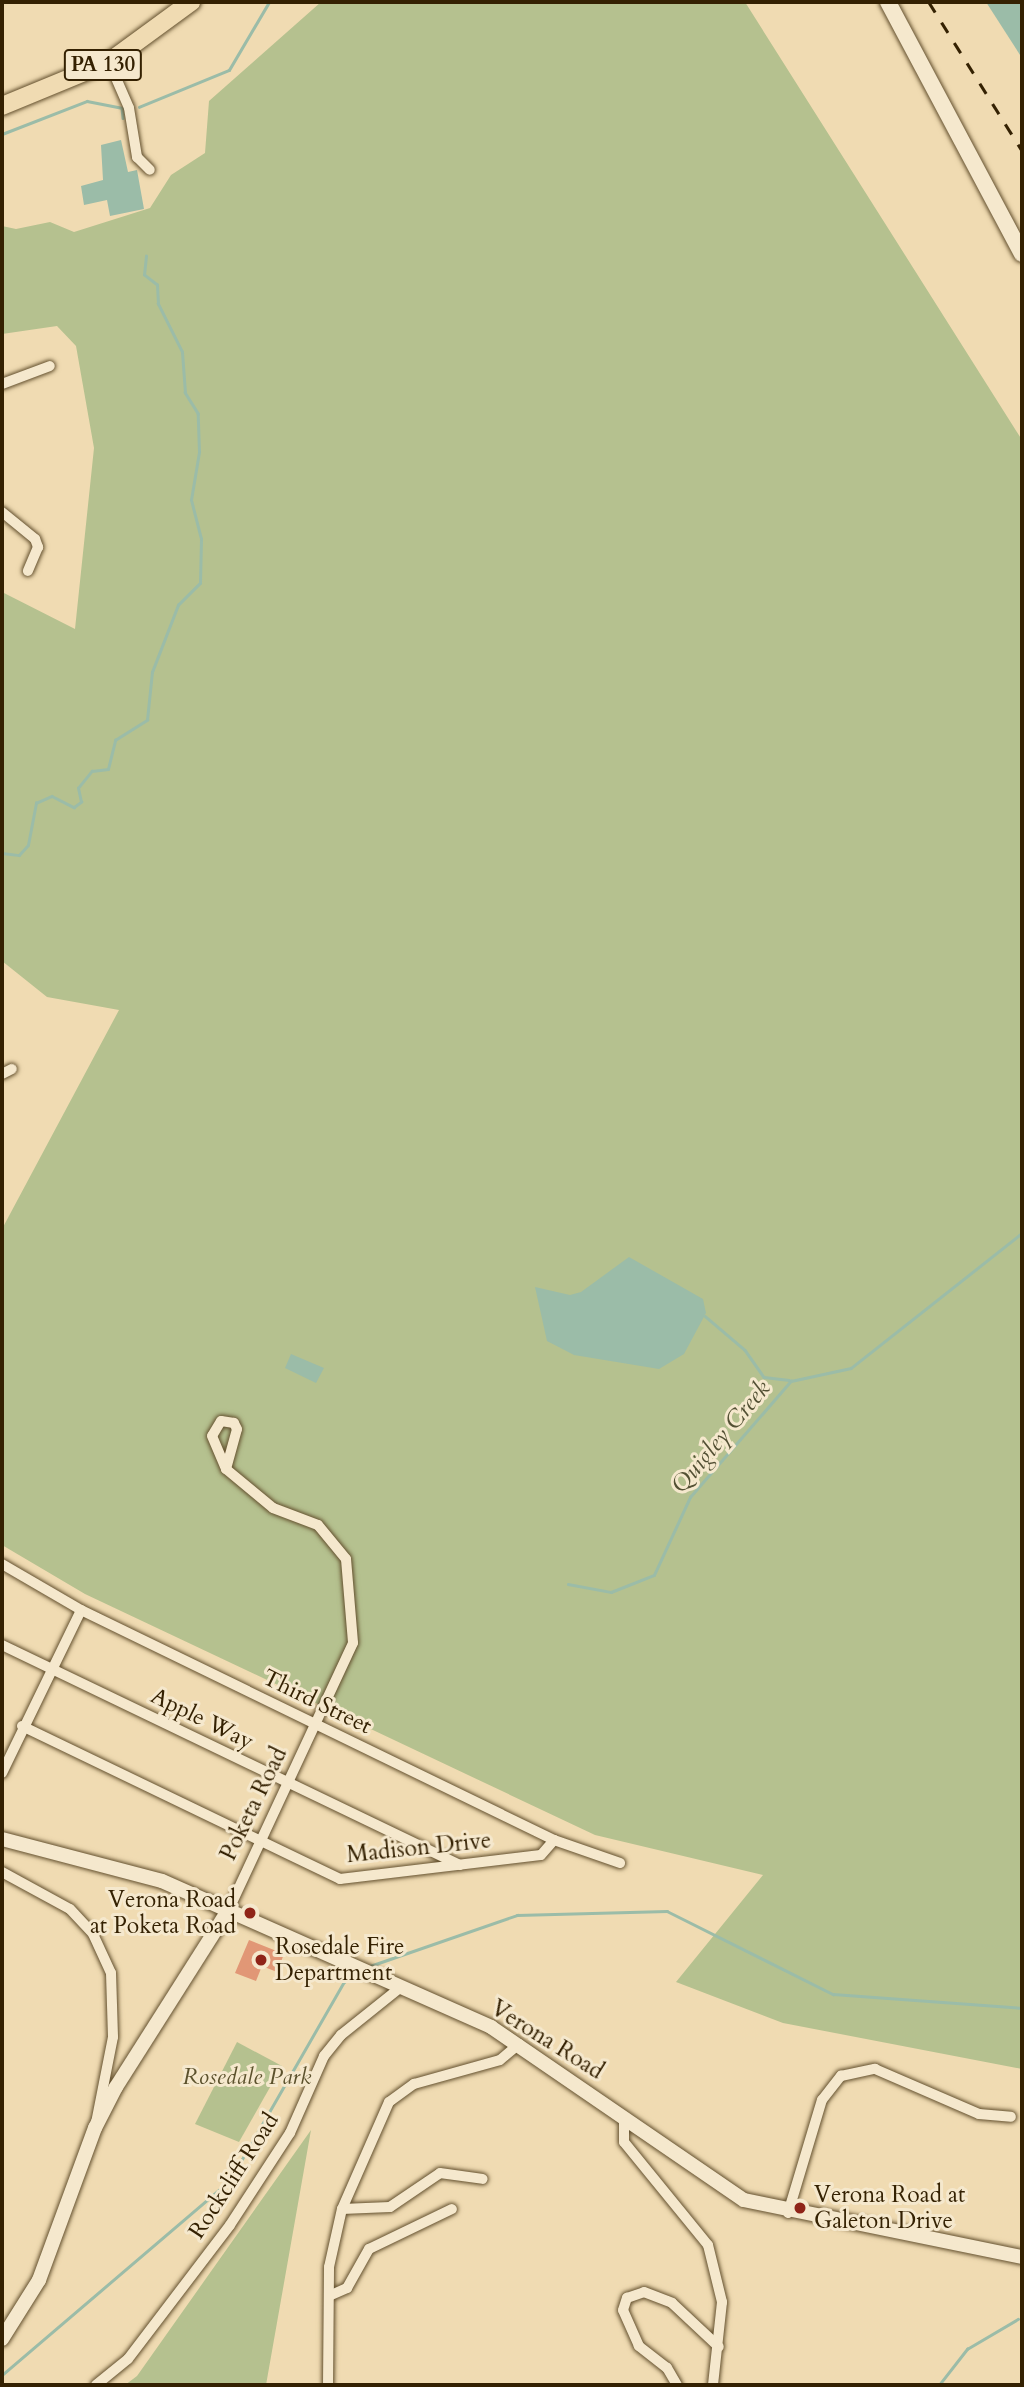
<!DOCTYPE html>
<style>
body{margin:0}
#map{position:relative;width:1024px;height:2387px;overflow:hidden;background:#f0dbb2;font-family:Cardo,serif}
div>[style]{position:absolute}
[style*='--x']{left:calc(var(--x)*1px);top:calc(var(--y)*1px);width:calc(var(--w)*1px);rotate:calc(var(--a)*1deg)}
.green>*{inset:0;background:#b5c18f}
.water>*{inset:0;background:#9bbca8}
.stream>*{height:2.5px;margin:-1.25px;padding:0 1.25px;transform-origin:1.25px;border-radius:1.25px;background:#9bbca8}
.building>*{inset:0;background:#e19776}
.roads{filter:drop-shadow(0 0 2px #63502e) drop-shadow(0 0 2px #63502e)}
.minor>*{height:10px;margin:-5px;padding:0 5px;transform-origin:5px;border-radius:5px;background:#f5e8cd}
.tertiary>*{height:14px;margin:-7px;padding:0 7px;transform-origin:7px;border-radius:7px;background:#f5e8cd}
.secondary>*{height:16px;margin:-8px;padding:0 8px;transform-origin:8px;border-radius:8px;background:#f5e8cd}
.primary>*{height:18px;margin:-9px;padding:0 9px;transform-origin:9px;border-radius:9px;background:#f0dbb2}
.rail>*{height:2.5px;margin-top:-1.25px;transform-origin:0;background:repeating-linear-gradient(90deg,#342102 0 12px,transparent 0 24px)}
.dots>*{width:19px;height:19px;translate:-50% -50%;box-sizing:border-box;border:4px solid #f5e8cd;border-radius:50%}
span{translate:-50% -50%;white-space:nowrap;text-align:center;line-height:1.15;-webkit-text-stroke:6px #f5e8cd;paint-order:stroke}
.shield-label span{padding:2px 5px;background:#f5e8cd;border:2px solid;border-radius:5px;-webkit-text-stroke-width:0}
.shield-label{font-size:21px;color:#342102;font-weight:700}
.street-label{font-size:23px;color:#342102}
.poi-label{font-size:23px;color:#342102}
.right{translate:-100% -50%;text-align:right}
.left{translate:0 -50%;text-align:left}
.park-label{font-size:23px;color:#5b512c;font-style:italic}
.water-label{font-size:24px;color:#535034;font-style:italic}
.frame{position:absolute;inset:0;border:4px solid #342102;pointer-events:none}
</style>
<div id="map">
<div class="green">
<div style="clip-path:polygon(321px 2px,745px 2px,1022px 440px,1022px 2069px,783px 2023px,676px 1982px,763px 1875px,595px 1835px,85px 1594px,2px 1545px,2px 1229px,119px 1010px,47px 997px,2px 961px,2px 592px,75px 629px,94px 448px,76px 346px,57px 326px,2px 334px,2px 226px,16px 229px,50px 222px,74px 232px,150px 208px,171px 175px,205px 153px,209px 101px)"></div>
<div style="clip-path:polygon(237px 2042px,282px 2066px,239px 2142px,195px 2124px)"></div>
<div style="clip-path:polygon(311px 2130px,266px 2385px,125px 2385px,137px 2376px)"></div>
</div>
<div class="water">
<div style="clip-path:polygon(986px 2px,1022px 2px,1022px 58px)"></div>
<div style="clip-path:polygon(121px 140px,128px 172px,137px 170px,144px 209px,110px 216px,107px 200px,84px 205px,81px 186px,103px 180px,101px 145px)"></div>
<div style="clip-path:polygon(629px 1257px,703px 1299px,706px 1313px,684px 1354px,659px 1369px,574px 1355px,547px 1341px,535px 1287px,570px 1295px,581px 1292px)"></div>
<div style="clip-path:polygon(291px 1354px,324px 1368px,316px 1383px,285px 1368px)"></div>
</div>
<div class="stream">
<div style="--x:139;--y:107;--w:97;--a:-22.3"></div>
<div style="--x:229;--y:70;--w:79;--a:-59.5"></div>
<div style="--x:2;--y:134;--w:91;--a:-21.2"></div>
<div style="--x:87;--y:101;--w:36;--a:11"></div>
<div style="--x:122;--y:108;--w:10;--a:84"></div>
<div style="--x:2;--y:853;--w:17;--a:7"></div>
<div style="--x:19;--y:855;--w:13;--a:-48"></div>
<div style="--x:28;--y:845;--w:43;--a:-79.2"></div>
<div style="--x:36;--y:803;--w:17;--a:-24"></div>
<div style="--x:52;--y:796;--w:25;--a:27"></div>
<div style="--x:74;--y:807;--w:9;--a:-36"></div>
<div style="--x:81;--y:802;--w:14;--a:-102"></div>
<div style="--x:78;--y:788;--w:22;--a:-51"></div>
<div style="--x:92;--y:771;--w:16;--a:-7"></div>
<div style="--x:108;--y:769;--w:30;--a:-76"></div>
<div style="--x:115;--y:740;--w:38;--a:-32"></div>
<div style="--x:147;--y:720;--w:48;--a:-84.1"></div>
<div style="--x:152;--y:672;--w:72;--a:-68.8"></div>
<div style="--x:178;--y:605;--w:31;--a:-45"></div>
<div style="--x:200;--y:583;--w:44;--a:-88.7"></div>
<div style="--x:201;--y:539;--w:40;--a:-104.4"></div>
<div style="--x:191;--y:500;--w:49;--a:-80.5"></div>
<div style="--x:199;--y:452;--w:38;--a:-92"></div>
<div style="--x:198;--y:414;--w:25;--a:-122"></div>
<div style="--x:185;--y:393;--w:41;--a:-94.2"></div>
<div style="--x:182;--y:352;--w:54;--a:-116.6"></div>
<div style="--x:158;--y:304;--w:19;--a:-93"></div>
<div style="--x:157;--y:285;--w:16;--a:-142"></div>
<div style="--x:144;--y:275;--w:19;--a:-84"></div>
<div style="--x:705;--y:1316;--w:52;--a:40.4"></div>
<div style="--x:745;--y:1350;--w:33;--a:55"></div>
<div style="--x:764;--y:1377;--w:25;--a:7"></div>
<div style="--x:568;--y:1584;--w:44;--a:10.5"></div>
<div style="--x:611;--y:1592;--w:46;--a:-21.6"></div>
<div style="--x:654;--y:1575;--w:86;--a:-65.2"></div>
<div style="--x:690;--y:1497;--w:154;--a:-49"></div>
<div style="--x:791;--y:1381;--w:61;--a:-12.2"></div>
<div style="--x:851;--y:1368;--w:218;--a:-38.3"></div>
<div style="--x:367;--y:1967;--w:159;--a:-19.1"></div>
<div style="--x:517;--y:1915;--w:150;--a:-1.5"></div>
<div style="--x:667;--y:1911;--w:186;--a:26.6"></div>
<div style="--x:833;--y:1994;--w:190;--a:4.2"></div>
<div style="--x:2;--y:2375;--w:300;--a:-40.5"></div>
<div style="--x:230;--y:2180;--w:228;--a:-60.1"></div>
<div style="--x:344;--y:1982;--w:17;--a:-33"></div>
<div style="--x:939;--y:2385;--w:46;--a:-52.1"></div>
<div style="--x:967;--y:2349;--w:59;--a:-30.5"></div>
</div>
<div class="building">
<div style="clip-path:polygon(249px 1940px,284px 1954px,277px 1972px,262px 1966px,256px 1981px,235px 1973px)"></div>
</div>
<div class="roads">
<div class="minor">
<div style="--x:109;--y:62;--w:50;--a:66.5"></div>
<div style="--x:129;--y:108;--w:50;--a:80.7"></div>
<div style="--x:137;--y:157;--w:18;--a:45"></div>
<div style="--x:2;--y:384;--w:51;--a:-20.6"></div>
<div style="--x:2;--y:512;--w:43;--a:39.3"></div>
<div style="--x:35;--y:539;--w:9;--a:69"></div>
<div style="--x:38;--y:547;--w:26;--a:113"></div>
<div style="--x:2;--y:1074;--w:11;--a:-27"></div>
<div style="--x:226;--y:1469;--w:41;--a:-74.6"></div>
<div style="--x:237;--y:1429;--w:7;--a:-117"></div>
<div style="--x:234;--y:1423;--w:13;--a:-171"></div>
<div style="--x:221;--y:1421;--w:17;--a:121"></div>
<div style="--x:212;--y:1436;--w:36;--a:67"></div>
<div style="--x:226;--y:1469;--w:61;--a:39.7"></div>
<div style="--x:273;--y:1508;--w:48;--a:20.7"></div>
<div style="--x:318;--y:1525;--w:44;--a:50.5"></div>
<div style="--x:346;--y:1559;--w:84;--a:85.2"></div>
<div style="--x:353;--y:1643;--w:293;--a:115"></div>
<div style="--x:2;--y:1564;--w:91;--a:30.2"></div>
<div style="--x:81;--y:1610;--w:526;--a:25.93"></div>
<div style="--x:554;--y:1840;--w:70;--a:19.2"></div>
<div style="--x:2;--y:1645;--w:508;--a:25.66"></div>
<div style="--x:22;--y:1726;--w:353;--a:25.7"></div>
<div style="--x:340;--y:1879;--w:202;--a:-6.8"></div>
<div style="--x:541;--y:1855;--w:20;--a:-49"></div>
<div style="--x:2;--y:1773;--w:181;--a:-64.1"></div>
<div style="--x:2;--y:1872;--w:77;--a:28.6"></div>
<div style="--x:70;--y:1909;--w:34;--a:47"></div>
<div style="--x:93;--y:1934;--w:43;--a:65.2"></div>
<div style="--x:111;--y:1973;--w:64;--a:88.2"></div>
<div style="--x:113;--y:2037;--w:93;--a:101.2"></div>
<div style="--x:624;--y:2118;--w:24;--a:90"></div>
<div style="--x:624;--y:2142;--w:133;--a:50.8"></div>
<div style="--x:708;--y:2245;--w:59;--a:76.2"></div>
<div style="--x:722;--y:2302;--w:83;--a:96.2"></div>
<div style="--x:342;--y:2209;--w:48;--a:-2.4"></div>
<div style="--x:390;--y:2207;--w:60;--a:-34.2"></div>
<div style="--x:440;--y:2173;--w:43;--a:7.9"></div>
<div style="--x:788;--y:2213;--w:118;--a:-73.3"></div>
<div style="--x:822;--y:2100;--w:31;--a:-52"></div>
<div style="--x:841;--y:2076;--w:35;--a:-12"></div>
<div style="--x:875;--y:2069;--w:113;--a:23.4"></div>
<div style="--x:979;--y:2114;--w:32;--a:5"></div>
<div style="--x:329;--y:2296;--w:20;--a:-24"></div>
<div style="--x:347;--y:2288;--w:45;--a:-60.6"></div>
<div style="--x:369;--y:2249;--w:92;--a:-25.7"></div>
<div style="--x:96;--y:2385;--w:41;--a:-39.1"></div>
<div style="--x:128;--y:2359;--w:168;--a:-52.7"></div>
<div style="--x:230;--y:2225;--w:110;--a:-56.9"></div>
<div style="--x:290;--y:2133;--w:84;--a:-66.2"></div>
<div style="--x:324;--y:2056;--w:27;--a:-51"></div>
<div style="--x:341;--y:2035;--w:77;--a:-38.7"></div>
<div style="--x:328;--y:2385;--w:118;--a:-89.5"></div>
<div style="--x:329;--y:2267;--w:59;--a:-77.4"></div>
<div style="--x:342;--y:2209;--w:117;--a:-66.3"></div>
<div style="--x:389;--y:2102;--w:31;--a:-36"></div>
<div style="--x:414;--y:2084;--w:89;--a:-15.6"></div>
<div style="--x:500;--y:2060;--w:25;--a:-40"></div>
<div style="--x:677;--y:2385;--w:20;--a:-120"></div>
<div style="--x:667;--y:2368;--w:36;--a:-142"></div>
<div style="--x:639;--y:2346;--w:39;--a:-114"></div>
<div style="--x:623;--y:2310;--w:13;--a:-72"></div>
<div style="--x:627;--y:2298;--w:18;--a:-19"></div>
<div style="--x:644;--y:2292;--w:30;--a:21"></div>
<div style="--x:672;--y:2303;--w:64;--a:43.1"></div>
</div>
<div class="tertiary">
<div style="--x:2;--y:1839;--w:165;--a:14.7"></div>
<div style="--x:162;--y:1881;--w:360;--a:23.9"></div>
<div style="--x:491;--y:2027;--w:306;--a:34.4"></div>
<div style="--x:744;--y:2200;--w:284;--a:11.6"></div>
<div style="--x:2;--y:2339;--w:70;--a:-57.9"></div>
<div style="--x:39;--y:2280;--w:162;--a:-69.8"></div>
<div style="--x:95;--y:2128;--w:46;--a:-62.9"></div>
<div style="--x:116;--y:2087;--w:211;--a:-57.6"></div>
</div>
<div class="secondary">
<div style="--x:888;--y:2;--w:285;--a:62"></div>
</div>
<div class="primary">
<div style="--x:2;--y:106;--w:116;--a:-22.4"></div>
<div style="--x:109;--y:62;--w:102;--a:-36.2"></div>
</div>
</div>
<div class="rail">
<div style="--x:929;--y:2;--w:175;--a:57.9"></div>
</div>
<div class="dots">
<div style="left:250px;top:1913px;background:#8f2418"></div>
<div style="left:261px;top:1960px;background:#8f2418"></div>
<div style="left:800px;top:2208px;background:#8f2418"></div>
</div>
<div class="shield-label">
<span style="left:103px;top:65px">PA 130</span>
</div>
<div class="street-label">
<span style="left:317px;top:1702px;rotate:26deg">Third Street</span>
<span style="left:202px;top:1719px;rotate:26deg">Apple Way</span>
<span style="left:254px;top:1804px;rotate:-64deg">Poketa Road</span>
<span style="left:419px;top:1848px;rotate:-6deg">Madison Drive</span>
<span style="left:547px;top:2040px;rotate:32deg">Verona Road</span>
<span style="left:234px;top:2176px;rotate:-57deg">Rockcliff Road</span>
</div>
<div class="poi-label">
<span class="right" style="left:236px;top:1913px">Verona Road<br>at Poketa Road</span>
<span class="left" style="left:275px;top:1960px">Rosedale Fire<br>Department</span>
<span class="left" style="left:814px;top:2208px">Verona Road at<br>Galeton Drive</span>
</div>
<div class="park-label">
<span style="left:247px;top:2077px">Rosedale Park</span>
</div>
<div class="water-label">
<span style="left:721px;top:1437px;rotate:-50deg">Quigley Creek</span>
</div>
<div class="frame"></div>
</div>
